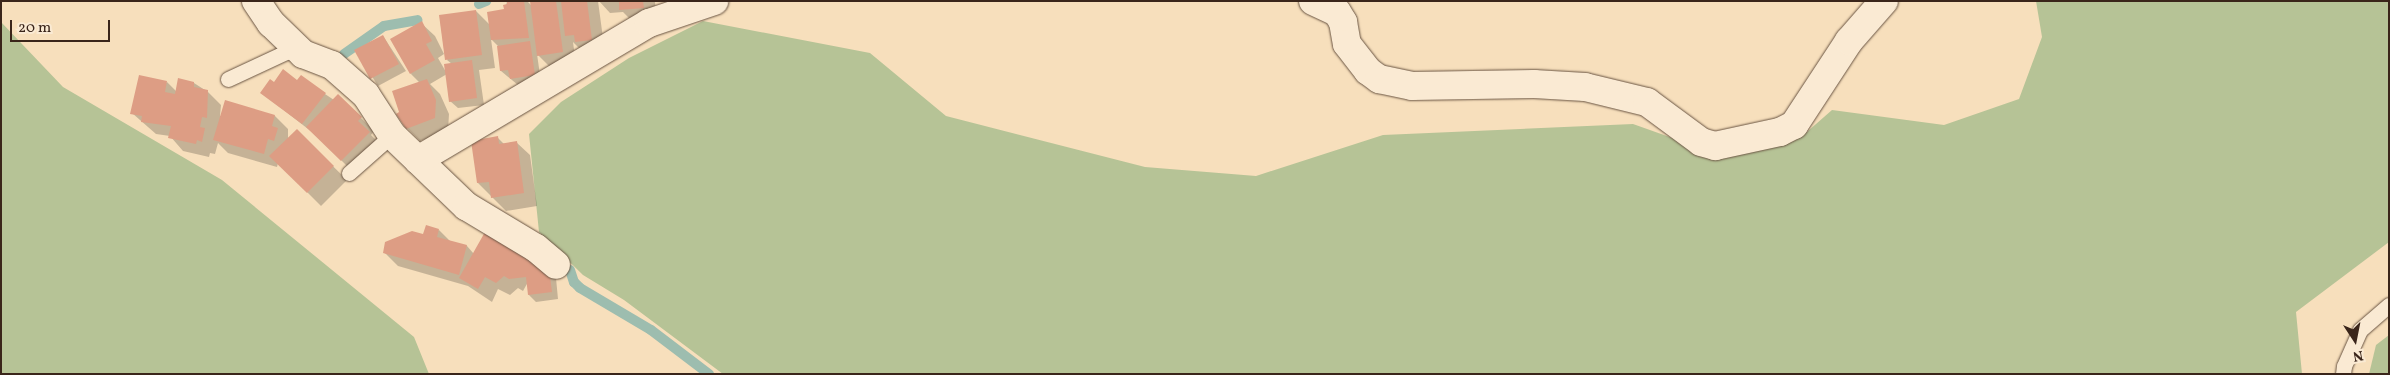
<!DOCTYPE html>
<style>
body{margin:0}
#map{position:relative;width:2390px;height:375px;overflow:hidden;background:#f7dfbc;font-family:Vollkorn,serif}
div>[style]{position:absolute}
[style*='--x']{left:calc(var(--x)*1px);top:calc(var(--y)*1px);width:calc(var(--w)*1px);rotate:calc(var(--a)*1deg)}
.green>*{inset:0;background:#b6c396}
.shadow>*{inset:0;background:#0003}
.stream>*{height:10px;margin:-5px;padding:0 5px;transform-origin:5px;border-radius:5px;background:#9dbdaf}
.building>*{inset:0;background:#dd9d84}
.roads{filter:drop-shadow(0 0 1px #695442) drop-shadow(0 0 1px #695442)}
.service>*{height:15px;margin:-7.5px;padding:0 7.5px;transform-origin:7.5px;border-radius:7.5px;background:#faead3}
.minor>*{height:28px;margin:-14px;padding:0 14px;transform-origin:14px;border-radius:14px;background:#faead3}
span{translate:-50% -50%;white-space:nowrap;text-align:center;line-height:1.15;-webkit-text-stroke:4px #faead3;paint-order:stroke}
.frame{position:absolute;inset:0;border:2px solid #3a251a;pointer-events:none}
.north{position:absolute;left:2330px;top:315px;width:50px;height:50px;-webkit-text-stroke:4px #faead3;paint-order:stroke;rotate:169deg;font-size:14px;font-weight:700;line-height:20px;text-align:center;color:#3a251a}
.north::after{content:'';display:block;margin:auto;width:18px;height:22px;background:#3a251a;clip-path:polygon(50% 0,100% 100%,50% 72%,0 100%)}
.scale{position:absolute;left:10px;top:20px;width:100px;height:22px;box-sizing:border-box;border:2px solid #3a251a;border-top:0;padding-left:6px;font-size:15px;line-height:18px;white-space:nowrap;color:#3a251a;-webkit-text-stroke:4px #faead3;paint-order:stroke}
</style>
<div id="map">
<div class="green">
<div style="clip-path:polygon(2036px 1px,2389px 1px,2389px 242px,2296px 312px,2302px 374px,723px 374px,624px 300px,583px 275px,539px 232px,529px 134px,561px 102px,629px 58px,703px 21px,870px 53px,946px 116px,1145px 167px,1256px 176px,1383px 135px,1633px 124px,1678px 140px,1709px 159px,1748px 153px,1800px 138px,1832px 110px,1944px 125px,2019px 99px,2042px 37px)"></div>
<div style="clip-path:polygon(1px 22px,63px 87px,222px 180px,414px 337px,429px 374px,1px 374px)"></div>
<div style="clip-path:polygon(2389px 335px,2389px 374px,2369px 374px,2376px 345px)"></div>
</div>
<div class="shadow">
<div style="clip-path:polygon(507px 1px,527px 1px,532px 6px,531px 1px,598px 1px,605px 53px,580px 49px,573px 42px,576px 65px,552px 69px,537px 54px,541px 82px,518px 85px,501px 71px,498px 46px,491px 39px,495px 68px,479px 70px,484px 105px,458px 108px,450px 101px,447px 74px,430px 84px,440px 94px,449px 114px,448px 131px,420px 141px,407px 128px,420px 83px,411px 74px,421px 23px,435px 36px,444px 54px,438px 58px,446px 72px,452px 64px,447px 60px,476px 11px,490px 25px,505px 11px)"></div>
<div style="clip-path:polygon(599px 1px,655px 1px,656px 21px,634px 23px,623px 12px,610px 13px)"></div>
<div style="clip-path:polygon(383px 36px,406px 71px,378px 86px,356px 51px)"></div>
<div style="clip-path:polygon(167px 82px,177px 92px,194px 83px,208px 92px,221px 105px,220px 116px,275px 116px,288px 129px,288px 140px,297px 131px,347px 180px,321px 206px,278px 163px,277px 167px,228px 153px,218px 143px,215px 154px,210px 153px,209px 157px,183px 151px,170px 136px,156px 134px,132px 113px)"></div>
<div style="clip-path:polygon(298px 82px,325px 94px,361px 118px,374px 131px,371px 135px,382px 146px,355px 174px,317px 136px,262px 93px,274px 83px)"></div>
<div style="clip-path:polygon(498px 138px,504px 144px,516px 142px,530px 155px,537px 206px,506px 211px,478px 183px)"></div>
<div style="clip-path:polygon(439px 230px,451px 242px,467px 246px,474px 254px,556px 278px,558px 299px,536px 302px,529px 295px,528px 282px,523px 291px,518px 288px,510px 295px,498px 289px,492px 302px,468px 286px,398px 266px,384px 252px)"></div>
</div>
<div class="stream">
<div style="--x:479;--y:4;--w:8;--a:-23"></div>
<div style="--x:344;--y:54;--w:49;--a:-35"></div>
<div style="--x:384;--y:26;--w:34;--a:-10"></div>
<div style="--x:570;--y:270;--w:13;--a:72"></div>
<div style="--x:574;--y:282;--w:8;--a:45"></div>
<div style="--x:580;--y:288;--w:82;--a:30.6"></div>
<div style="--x:651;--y:330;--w:73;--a:37.2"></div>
</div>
<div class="building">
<div style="clip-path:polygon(507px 1px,524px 1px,529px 38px,491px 40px,487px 12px,504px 9px,503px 5px,507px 4px)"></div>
<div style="clip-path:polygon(530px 1px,556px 1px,563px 52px,537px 56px)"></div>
<div style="clip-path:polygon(561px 1px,587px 1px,592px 40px,575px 42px,574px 35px,565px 36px)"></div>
<div style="clip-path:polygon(619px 1px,643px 1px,644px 8px,619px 10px)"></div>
<div style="clip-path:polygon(476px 10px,482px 55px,445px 60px,439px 15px)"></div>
<div style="clip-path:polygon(422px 21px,432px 41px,426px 44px,435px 60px,410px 74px,390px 39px)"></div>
<div style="clip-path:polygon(383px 35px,399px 64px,370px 79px,354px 50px)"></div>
<div style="clip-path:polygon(530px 41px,535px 75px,510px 79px,508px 70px,500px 71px,497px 46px)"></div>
<div style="clip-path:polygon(472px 60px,477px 98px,449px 102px,444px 64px)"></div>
<div style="clip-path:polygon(283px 69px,297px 80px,301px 75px,326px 93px,302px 124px,260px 93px,270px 79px,274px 82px)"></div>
<div style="clip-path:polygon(139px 75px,167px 81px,165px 92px,175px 94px,178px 78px,194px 82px,194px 87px,208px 90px,207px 118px,202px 117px,200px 127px,205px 128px,202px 142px,197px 140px,196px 144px,168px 138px,171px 126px,141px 122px,142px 116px,130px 114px)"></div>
<div style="clip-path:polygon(427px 79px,436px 100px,435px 118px,406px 129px,396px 114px,399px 112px,392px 91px)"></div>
<div style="clip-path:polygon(338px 94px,362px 117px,358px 121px,370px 132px,341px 161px,306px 127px)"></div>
<div style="clip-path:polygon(225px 100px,275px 115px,272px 126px,278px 128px,274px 141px,268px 139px,264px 154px,213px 140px)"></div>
<div style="clip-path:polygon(297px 129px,334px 166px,307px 193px,269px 156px)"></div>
<div style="clip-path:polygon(498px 136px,499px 144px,517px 141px,524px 193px,491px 198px,489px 182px,477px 183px,471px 141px)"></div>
<div style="clip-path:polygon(426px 225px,439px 229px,437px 237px,467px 245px,459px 275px,383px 253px,385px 242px,412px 231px,423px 234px)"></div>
<div style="clip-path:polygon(485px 232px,549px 269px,552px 292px,528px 295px,526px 277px,509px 279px,504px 276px,496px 283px,485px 277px,478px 289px,459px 278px)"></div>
</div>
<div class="roads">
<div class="service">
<div style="--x:228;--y:79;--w:64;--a:-25"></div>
<div style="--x:286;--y:52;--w:10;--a:-45"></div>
<div style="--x:349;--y:173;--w:57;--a:-41.5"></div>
<div style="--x:2343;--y:374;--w:8;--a:-83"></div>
<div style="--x:2344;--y:366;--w:39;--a:-66"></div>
<div style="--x:2360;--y:330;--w:38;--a:-41"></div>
</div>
<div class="minor">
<div style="--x:256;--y:1;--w:27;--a:56"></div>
<div style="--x:271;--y:23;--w:45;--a:44.1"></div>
<div style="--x:303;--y:54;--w:31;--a:21"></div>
<div style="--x:332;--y:65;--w:45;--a:41.4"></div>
<div style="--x:366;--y:95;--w:48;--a:57"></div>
<div style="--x:392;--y:135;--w:103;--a:43.8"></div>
<div style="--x:466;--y:206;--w:82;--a:31"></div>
<div style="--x:536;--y:248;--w:26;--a:40"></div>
<div style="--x:1313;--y:1;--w:26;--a:25"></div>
<div style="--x:1337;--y:12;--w:12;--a:59"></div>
<div style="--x:1343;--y:22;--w:22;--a:80"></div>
<div style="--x:1347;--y:44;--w:34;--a:52"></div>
<div style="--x:1368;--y:71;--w:14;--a:36"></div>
<div style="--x:1379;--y:79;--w:34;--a:12"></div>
<div style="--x:1412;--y:86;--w:122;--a:-0.9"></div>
<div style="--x:1534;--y:84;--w:51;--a:3.4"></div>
<div style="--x:1585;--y:87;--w:64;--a:13.6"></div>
<div style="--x:1647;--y:102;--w:67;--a:36.5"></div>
<div style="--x:1701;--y:142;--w:15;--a:16"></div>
<div style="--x:1715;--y:146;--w:66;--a:-12.2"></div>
<div style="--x:1780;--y:132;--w:16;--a:-27"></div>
<div style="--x:1794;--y:125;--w:100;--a:-56.8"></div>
<div style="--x:1849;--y:41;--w:53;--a:-48.8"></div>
<div style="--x:418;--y:160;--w:269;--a:-30.7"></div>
<div style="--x:649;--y:23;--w:69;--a:-18.7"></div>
</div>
</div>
<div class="frame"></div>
<div class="north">N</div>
<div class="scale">20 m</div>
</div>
